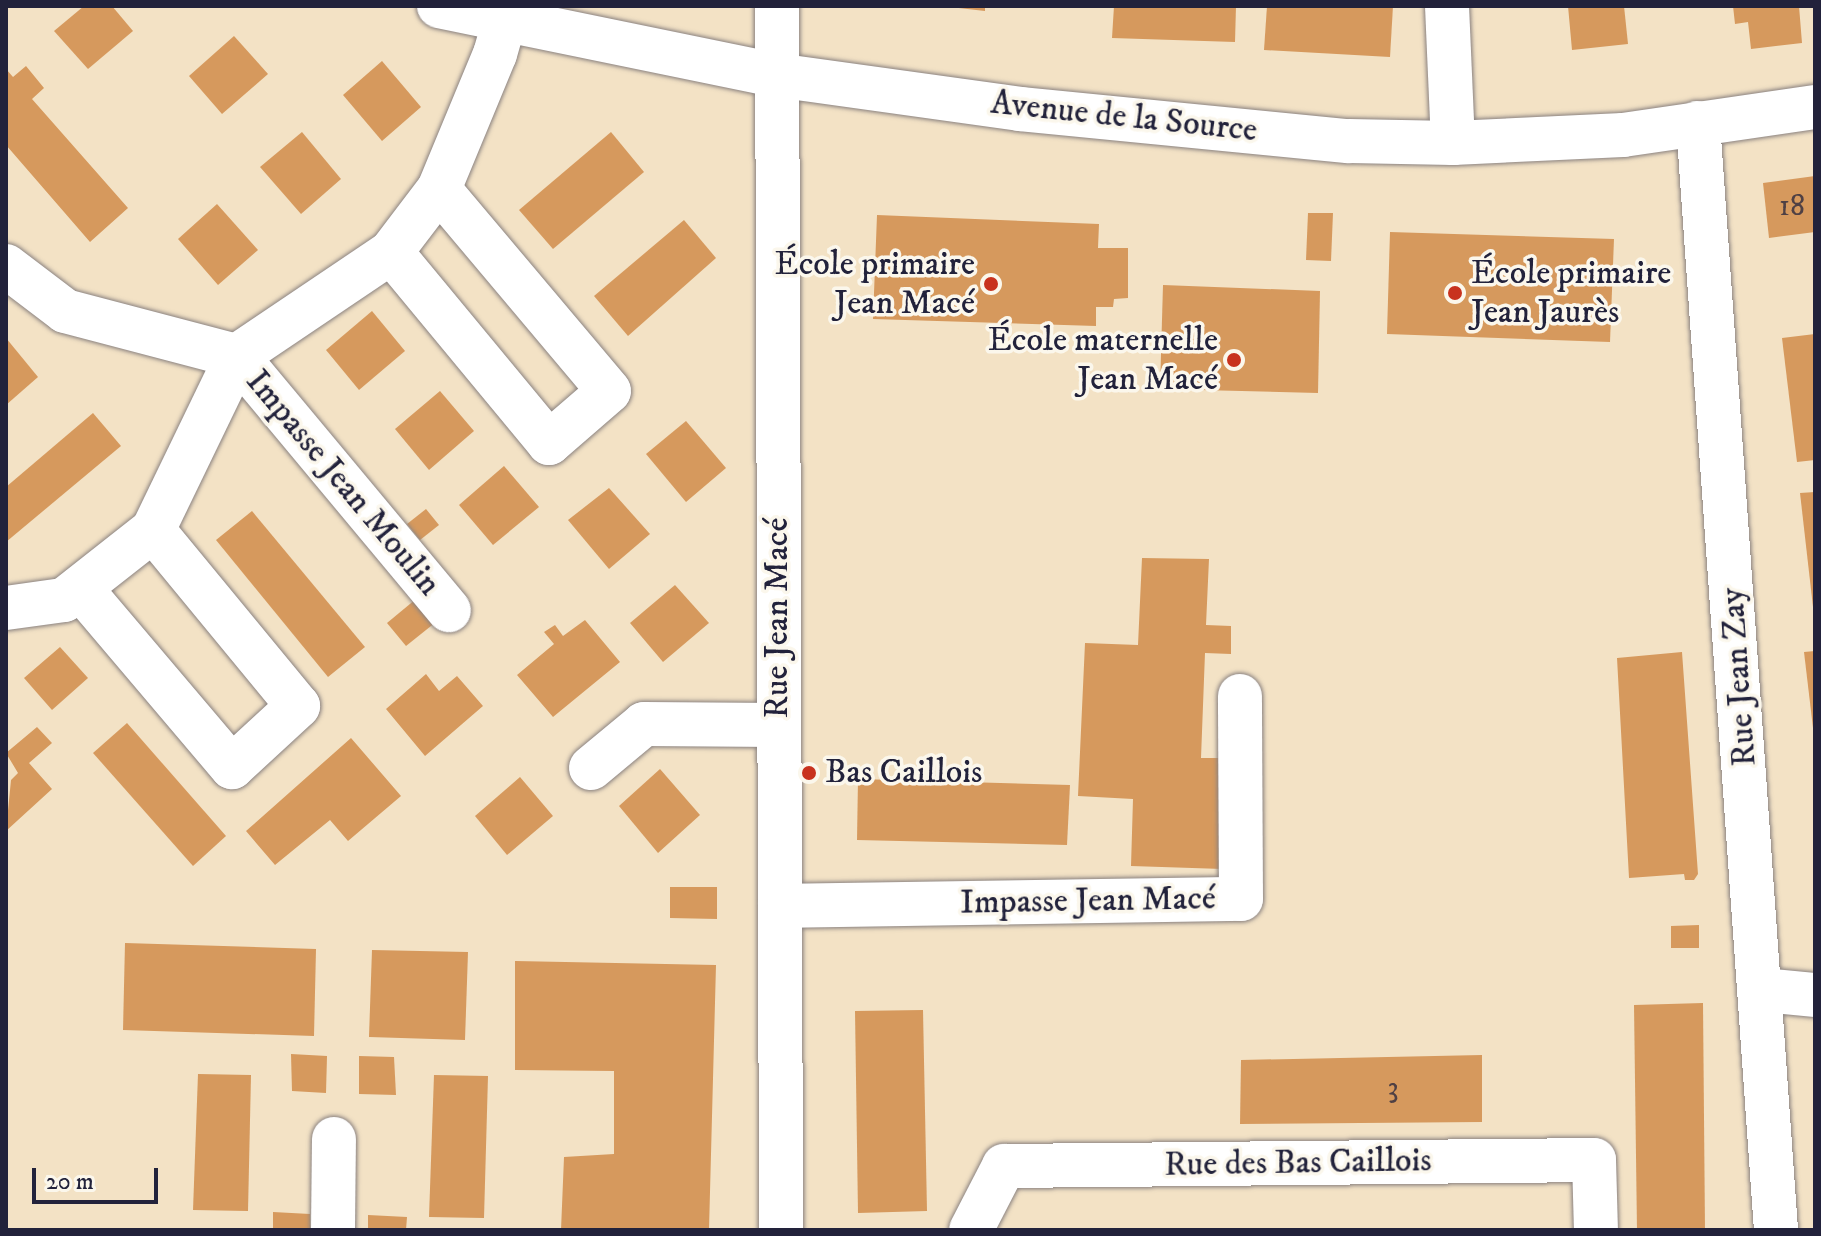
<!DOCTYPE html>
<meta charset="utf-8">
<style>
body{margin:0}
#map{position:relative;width:1821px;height:1236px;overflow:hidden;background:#f3e2c5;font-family:"IM FELL DW Pica",serif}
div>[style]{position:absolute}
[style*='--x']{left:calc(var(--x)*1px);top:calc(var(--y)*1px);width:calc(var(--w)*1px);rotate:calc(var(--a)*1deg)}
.building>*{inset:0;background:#d6995d}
.roads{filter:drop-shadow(0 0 2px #8a8280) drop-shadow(0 0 2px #8a8280)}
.minor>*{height:44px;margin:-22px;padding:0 22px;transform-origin:22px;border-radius:22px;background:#fff}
.dots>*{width:22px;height:22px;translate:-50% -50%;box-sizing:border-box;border:4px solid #fbf7ec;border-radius:50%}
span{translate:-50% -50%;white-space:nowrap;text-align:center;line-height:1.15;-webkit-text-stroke:7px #fbf7ec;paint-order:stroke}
.number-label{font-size:30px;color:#4f4044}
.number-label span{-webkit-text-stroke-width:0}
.street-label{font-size:34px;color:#22223b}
.poi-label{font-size:34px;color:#22223b}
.right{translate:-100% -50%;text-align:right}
.left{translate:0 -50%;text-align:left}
.frame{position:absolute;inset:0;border:8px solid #22223b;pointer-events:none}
.scale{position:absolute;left:32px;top:1168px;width:126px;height:36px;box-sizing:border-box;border:4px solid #22223b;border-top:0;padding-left:10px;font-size:24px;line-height:28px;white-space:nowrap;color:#22223b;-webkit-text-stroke:6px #fbf7ec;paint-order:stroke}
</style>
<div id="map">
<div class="building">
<div style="clip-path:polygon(84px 6px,112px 6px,133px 31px,88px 69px,54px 31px)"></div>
<div style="clip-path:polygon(941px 6px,985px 6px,985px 11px)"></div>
<div style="clip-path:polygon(1114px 6px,1236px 6px,1235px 42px,1112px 38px)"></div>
<div style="clip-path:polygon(1267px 6px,1393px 6px,1390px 57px,1264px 50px)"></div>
<div style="clip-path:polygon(1568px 6px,1624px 6px,1628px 44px,1572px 50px)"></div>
<div style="clip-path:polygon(1733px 6px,1799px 6px,1802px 43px,1751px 49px,1748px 22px,1735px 24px)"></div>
<div style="clip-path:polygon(234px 36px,268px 74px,222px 114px,189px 76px)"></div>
<div style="clip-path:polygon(382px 61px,421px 107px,382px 141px,343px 95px)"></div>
<div style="clip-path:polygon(26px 66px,44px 88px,32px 99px,128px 208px,90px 242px,6px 145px,6px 69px,13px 77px)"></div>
<div style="clip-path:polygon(302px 132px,341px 179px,301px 214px,260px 167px)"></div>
<div style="clip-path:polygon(611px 132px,644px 172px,553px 249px,519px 210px)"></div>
<div style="clip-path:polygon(1815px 176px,1815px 232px,1769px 238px,1763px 183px)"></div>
<div style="clip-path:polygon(217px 204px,258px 250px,218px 285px,178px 239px)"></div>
<div style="clip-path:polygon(1308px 213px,1333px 213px,1331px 261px,1306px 260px)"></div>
<div style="clip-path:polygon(877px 215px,1099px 224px,1098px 248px,1128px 248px,1128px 298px,1114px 299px,1113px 307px,1096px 307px,1096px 326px,873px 319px)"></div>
<div style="clip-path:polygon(684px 220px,716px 258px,628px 336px,594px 296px)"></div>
<div style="clip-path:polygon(1390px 232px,1614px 239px,1610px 342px,1387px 334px)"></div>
<div style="clip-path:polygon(1163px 285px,1320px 291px,1318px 393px,1160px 389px)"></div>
<div style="clip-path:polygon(372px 311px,405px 351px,359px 390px,326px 350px)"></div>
<div style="clip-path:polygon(1815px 334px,1815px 460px,1797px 462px,1782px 338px)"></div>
<div style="clip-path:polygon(6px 338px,38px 377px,6px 405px)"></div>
<div style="clip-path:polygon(440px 391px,474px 431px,429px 470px,395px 429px)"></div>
<div style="clip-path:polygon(93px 413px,121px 446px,6px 542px,6px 487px)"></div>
<div style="clip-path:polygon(686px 421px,726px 468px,686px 502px,646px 454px)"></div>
<div style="clip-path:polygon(504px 466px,539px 507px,493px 545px,459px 505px)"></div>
<div style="clip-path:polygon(609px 488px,650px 534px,609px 569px,568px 520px)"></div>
<div style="clip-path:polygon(1815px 492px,1815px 607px,1813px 607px,1800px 493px)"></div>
<div style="clip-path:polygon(426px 509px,439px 525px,420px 540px,407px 524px)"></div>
<div style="clip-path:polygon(252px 511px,365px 647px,328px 677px,216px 540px)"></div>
<div style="clip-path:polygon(1142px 558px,1209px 559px,1206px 625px,1231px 626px,1231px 654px,1205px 653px,1201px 758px,1225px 758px,1223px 869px,1131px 866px,1133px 799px,1078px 796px,1085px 643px,1138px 645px)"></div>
<div style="clip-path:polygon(675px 585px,709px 623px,663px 662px,630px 623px)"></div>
<div style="clip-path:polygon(422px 594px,441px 618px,406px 646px,387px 623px)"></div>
<div style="clip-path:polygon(585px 620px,620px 662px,553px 717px,517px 675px,554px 644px,544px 632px,555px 625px,563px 636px)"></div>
<div style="clip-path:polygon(60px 647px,88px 678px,52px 710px,24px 678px)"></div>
<div style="clip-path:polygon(1815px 651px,1815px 728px,1813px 728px,1804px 652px)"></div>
<div style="clip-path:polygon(1682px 652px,1698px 874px,1694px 880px,1685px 880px,1684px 874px,1629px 878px,1617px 658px)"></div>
<div style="clip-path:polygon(426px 674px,439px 691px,457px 676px,483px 706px,425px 756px,386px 709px)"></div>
<div style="clip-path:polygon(127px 723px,226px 836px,193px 866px,93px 753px)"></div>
<div style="clip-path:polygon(37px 727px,52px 743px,29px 763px,52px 789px,6px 831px,11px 780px,18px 773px,6px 753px)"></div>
<div style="clip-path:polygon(351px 738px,401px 796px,348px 841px,330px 820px,275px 865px,246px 831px)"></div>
<div style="clip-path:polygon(660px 769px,700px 815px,658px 853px,619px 806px)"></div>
<div style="clip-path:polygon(520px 777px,553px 816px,507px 855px,475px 816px)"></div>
<div style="clip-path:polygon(858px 779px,1070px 785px,1067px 845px,857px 840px)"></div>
<div style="clip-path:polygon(670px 887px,717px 887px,717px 919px,670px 918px)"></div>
<div style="clip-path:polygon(1699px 925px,1699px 948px,1671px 948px,1671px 926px)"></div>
<div style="clip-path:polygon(125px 943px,316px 949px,314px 1036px,123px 1030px)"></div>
<div style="clip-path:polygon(372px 950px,468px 952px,465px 1040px,369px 1037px)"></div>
<div style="clip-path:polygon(515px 961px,716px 965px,709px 1230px,561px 1230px,564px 1157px,614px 1154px,614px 1071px,515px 1070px)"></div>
<div style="clip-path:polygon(1703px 1003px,1705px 1230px,1637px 1230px,1634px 1005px)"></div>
<div style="clip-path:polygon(923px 1010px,927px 1211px,858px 1213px,855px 1011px)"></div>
<div style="clip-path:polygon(291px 1054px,327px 1056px,326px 1093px,292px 1091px)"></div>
<div style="clip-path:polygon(1482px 1055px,1482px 1122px,1240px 1124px,1241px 1060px)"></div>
<div style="clip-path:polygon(359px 1056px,394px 1057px,396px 1095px,359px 1094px)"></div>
<div style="clip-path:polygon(198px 1074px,251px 1075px,248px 1211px,193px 1210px)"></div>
<div style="clip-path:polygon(434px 1075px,488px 1076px,484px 1218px,429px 1217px)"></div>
<div style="clip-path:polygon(273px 1212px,310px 1214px,310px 1230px,273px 1230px)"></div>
<div style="clip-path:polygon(368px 1215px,407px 1217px,406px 1230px,368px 1230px)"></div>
</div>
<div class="roads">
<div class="minor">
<div style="--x:439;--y:6;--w:344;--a:11.6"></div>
<div style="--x:776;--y:75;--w:246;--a:7.9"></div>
<div style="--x:1020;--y:109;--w:331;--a:5.6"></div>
<div style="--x:1349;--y:141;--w:104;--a:1.1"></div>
<div style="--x:1453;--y:143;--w:170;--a:-2.7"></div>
<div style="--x:1623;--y:135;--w:194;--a:-8.3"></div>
<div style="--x:777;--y:6;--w:1224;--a:89.81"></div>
<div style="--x:1447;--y:6;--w:137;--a:87.5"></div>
<div style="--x:1698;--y:123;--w:1110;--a:85.97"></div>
<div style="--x:391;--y:252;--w:248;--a:50.4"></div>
<div style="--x:549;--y:443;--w:79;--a:-40.9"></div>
<div style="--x:609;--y:391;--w:264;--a:-130.1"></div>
<div style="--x:6;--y:266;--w:74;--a:37.3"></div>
<div style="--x:65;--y:311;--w:178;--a:14.7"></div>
<div style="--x:237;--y:356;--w:331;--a:50.2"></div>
<div style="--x:80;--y:588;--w:235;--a:49.7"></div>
<div style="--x:232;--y:767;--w:90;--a:-42.7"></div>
<div style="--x:298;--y:706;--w:228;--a:-129.5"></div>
<div style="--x:6;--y:608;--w:59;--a:-7.9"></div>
<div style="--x:64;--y:600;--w:113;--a:-38.2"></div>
<div style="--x:153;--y:530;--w:193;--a:-64.2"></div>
<div style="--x:237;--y:356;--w:186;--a:-34"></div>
<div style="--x:391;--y:252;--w:79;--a:-52.7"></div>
<div style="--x:439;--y:189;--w:146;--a:-67.5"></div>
<div style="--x:495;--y:54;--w:33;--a:-74"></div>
<div style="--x:591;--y:768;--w:69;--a:-39.7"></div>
<div style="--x:644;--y:724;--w:134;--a:0.4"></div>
<div style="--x:780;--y:906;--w:461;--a:-0.9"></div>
<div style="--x:1241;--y:899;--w:203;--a:-90.3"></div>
<div style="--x:1763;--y:990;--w:52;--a:5.5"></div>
<div style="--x:333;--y:1230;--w:91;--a:-89.4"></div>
<div style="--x:971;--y:1230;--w:72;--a:-62.7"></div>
<div style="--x:1004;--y:1166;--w:590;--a:-0.58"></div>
<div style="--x:1594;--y:1160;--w:70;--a:88.4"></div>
</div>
</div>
<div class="dots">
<div style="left:991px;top:284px;background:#c8321e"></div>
<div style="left:1455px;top:293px;background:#c8321e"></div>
<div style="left:1234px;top:360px;background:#c8321e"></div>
<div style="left:809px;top:773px;background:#c8321e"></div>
</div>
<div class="number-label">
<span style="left:1792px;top:207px">18</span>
<span style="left:1393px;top:1089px">3</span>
</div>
<div class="street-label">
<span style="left:1124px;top:117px;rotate:6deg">Avenue de la Source</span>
<span style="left:343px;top:483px;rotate:50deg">Impasse Jean Moulin</span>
<span style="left:778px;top:618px;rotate:-90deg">Rue Jean Macé</span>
<span style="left:1739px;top:677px;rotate:-94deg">Rue Jean Zay</span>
<span style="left:1088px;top:901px;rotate:-1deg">Impasse Jean Macé</span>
<span style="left:1298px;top:1163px;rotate:-1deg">Rue des Bas Caillois</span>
</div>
<div class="poi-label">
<span class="right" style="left:975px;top:284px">École primaire<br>Jean Macé</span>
<span class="left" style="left:1471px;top:293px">École primaire<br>Jean Jaurès</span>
<span class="right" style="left:1218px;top:360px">École maternelle<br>Jean Macé</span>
<span class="left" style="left:825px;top:773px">Bas Caillois</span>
</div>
<div class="frame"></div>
<div class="scale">20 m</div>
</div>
